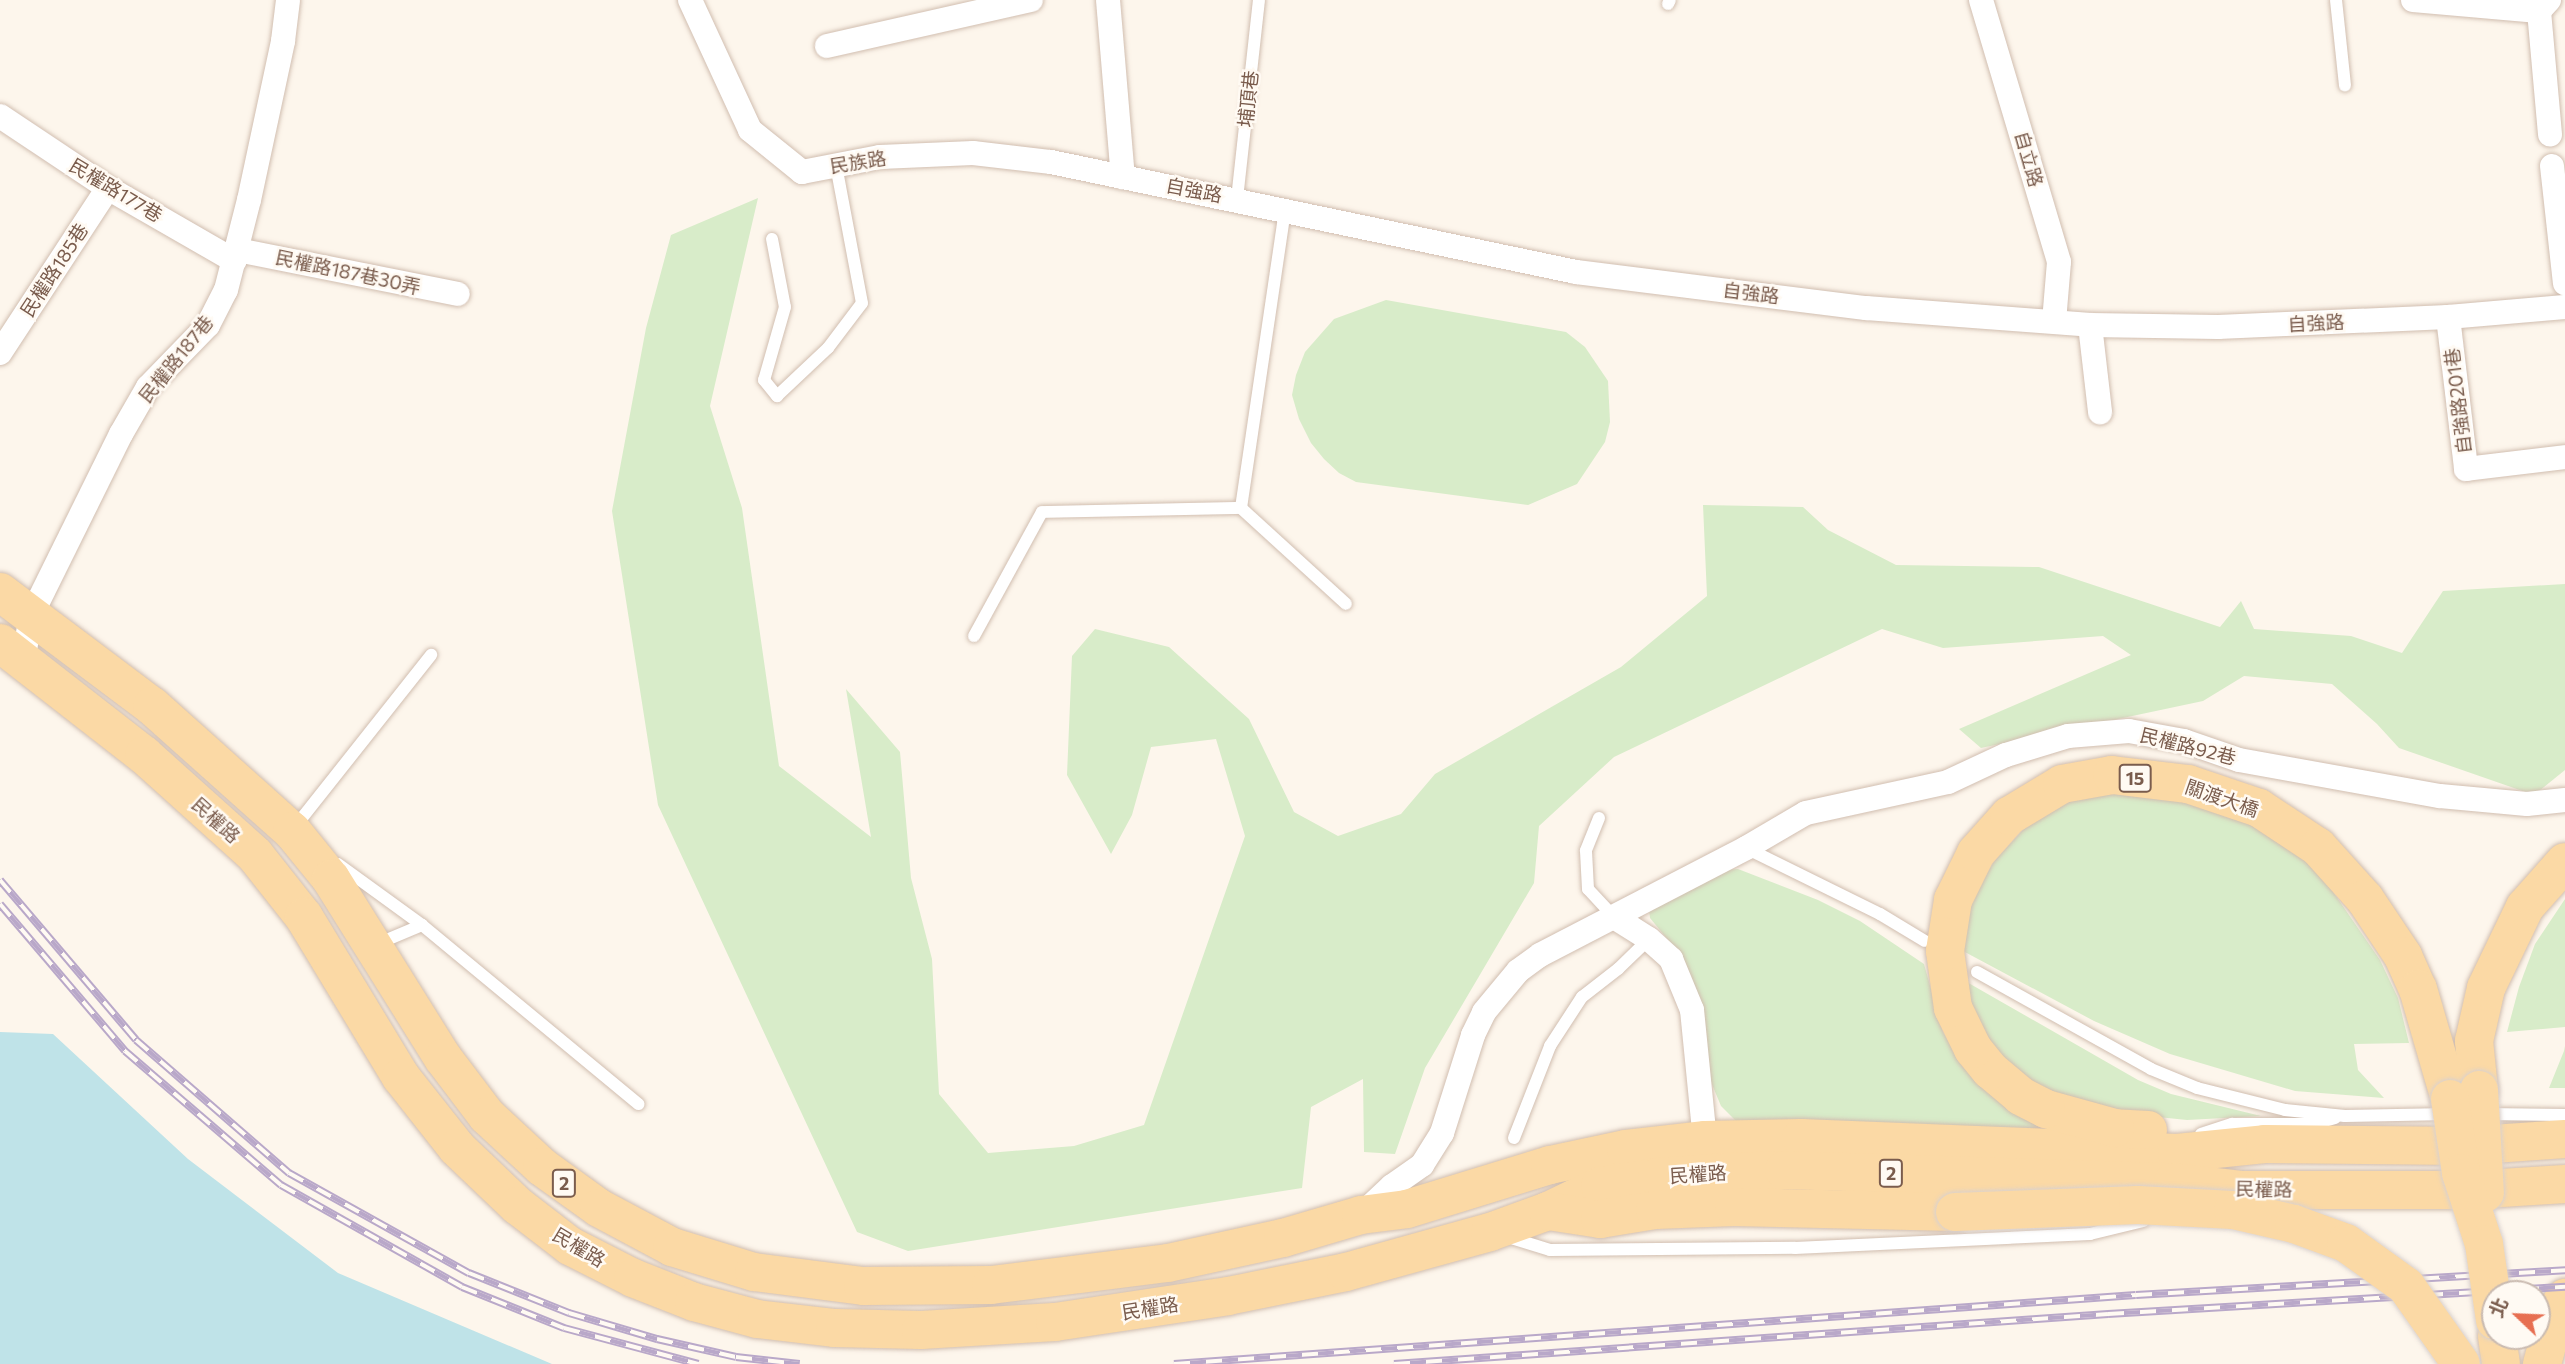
<!DOCTYPE html>
<meta charset="utf-8">
<style>
body{margin:0}
#map{position:relative;width:2565px;height:1364px;overflow:hidden;background:#fdf6ec;font-family:Commissioner,"Noto Sans TC",sans-serif}
div>[style]{position:absolute}
[style*='--x']{left:calc(var(--x)*1px);top:calc(var(--y)*1px);width:calc(var(--w)*1px);rotate:calc(var(--a)*1deg)}
.green>*{inset:0;background:#d8ecc9}
.water>*{inset:0;background:#bfe3e8}
.roads{filter:drop-shadow(0 0 2px #d1beb0) drop-shadow(0 0 2px #d1beb0)}
.service>*{height:12px;margin:-6px;padding:0 6px;transform-origin:6px;border-radius:6px;background:#fff}
.minor>*{height:24px;margin:-12px;padding:0 12px;transform-origin:12px;border-radius:12px;background:#fff}
.primary>*{height:38px;margin:-19px;padding:0 19px;transform-origin:19px;border-radius:19px;background:#fbd9a5}
.rail>*{height:8px;margin-top:-4px;transform-origin:0;background:repeating-linear-gradient(90deg,#fffaf3 0 16px,#b9a8c9 0 32px);box-sizing:border-box;border-block:2px solid #b9a8c9}
.bridges{filter:drop-shadow(0 0 2px #dad1cd) drop-shadow(0 0 2px #dad1cd)}
.primary-bridge>*{height:38px;margin:-19px;padding:0 19px;transform-origin:19px;border-radius:19px;background:#fbd9a5}
span{translate:-50% -50%;white-space:nowrap;text-align:center;line-height:1.15;-webkit-text-stroke:5px #fffaf3;paint-order:stroke}
.shield-label span{padding:2px 5px;background:#fffaf3;border:2px solid;border-radius:5px;-webkit-text-stroke-width:0}
.shield-label{font-size:18px;color:#7a5c4d;font-weight:700}
.street-label{font-size:19px;color:#7a5c4d}
.north{position:absolute;left:2481px;top:1280px;width:70px;height:70px;box-sizing:border-box;background:#fffaf3;border:2px solid #cabbb1;border-radius:50%;rotate:293deg;font-size:19px;font-weight:700;line-height:28px;text-align:center;color:#7a5c4d}
.north::after{content:'';display:block;margin:auto;width:24px;height:32px;background:#e76f51;clip-path:polygon(50% 0,100% 100%,50% 72%,0 100%)}
</style>
<div id="map">
<div class="green">
<div style="clip-path:polygon(758px 198px,710px 406px,742px 508px,779px 766px,871px 837px,846px 689px,900px 752px,911px 878px,932px 959px,939px 1094px,988px 1153px,1074px 1146px,1144px 1125px,1245px 836px,1216px 739px,1151px 747px,1132px 815px,1111px 854px,1067px 775px,1072px 656px,1095px 629px,1169px 647px,1249px 719px,1294px 812px,1338px 836px,1401px 814px,1435px 774px,1621px 667px,1707px 596px,1703px 505px,1803px 507px,1828px 530px,1896px 565px,2039px 567px,2220px 627px,2241px 601px,2254px 629px,2351px 636px,2402px 653px,2443px 591px,2565px 584px,2565px 770px,2534px 795px,2399px 748px,2377px 724px,2332px 684px,2244px 676px,2203px 701px,1981px 748px,1959px 729px,2131px 655px,2103px 636px,1943px 648px,1882px 629px,1614px 757px,1539px 826px,1534px 883px,1425px 1068px,1395px 1154px,1364px 1152px,1363px 1079px,1311px 1107px,1302px 1188px,908px 1251px,857px 1232px,658px 805px,612px 511px,646px 328px,671px 235px)"></div>
<div style="clip-path:polygon(1386px 300px,1566px 332px,1585px 347px,1608px 381px,1610px 422px,1605px 442px,1577px 484px,1528px 505px,1356px 482px,1339px 473px,1324px 459px,1311px 443px,1299px 419px,1292px 395px,1296px 375px,1305px 352px,1334px 319px)"></div>
<div style="clip-path:polygon(2096px 790px,2217px 803px,2298px 853px,2329px 886px,2380px 960px,2398px 998px,2409px 1043px,2354px 1044px,2358px 1070px,2384px 1098px,2295px 1091px,2170px 1054px,2094px 1021px,1963px 951px,1965px 927px,1975px 893px,1995px 860px,2025px 828px,2058px 805px)"></div>
<div style="clip-path:polygon(1738px 869px,1818px 900px,1860px 921px,1924px 964px,1943px 1032px,1960px 1061px,2068px 1137px,1737px 1122px,1721px 1106px,1711px 1082px,1682px 957px,1650px 918px,1649px 909px,1722px 870px)"></div>
<div style="clip-path:polygon(2565px 899px,2565px 1027px,2507px 1032px,2519px 987px,2535px 944px)"></div>
<div style="clip-path:polygon(1965px 981px,2138px 1080px,2171px 1094px,2261px 1116px,2187px 1120px,2099px 1111px,2020px 1078px,1993px 1049px,1974px 1016px)"></div>
<div style="clip-path:polygon(2565px 1046px,2565px 1088px,2549px 1088px,2564px 1051px)"></div>
</div>
<div class="water">
<div style="clip-path:polygon(0 1032px,53px 1034px,188px 1159px,338px 1273px,552px 1364px,0 1364px)"></div>
</div>
<div class="roads">
<div class="service">
<div style="--x:2336;--y:0;--w:86;--a:84"></div>
<div style="--x:1668;--y:4;--w:4;--a:-63"></div>
<div style="--x:1237;--y:199;--w:200;--a:-83.7"></div>
<div style="--x:772;--y:239;--w:69;--a:79.2"></div>
<div style="--x:785;--y:307;--w:76;--a:106"></div>
<div style="--x:764;--y:380;--w:21;--a:51"></div>
<div style="--x:777;--y:396;--w:70;--a:-43.3"></div>
<div style="--x:828;--y:348;--w:56;--a:-52.9"></div>
<div style="--x:862;--y:303;--w:140;--a:-100.7"></div>
<div style="--x:1241;--y:508;--w:142;--a:42.4"></div>
<div style="--x:974;--y:636;--w:141;--a:-61.3"></div>
<div style="--x:1042;--y:512;--w:199;--a:-1.2"></div>
<div style="--x:1241;--y:508;--w:301;--a:-81.6"></div>
<div style="--x:1599;--y:818;--w:35;--a:112"></div>
<div style="--x:1586;--y:851;--w:38;--a:87"></div>
<div style="--x:1588;--y:889;--w:38;--a:47"></div>
<div style="--x:294;--y:828;--w:221;--a:-51.6"></div>
<div style="--x:1746;--y:848;--w:149;--a:26.2"></div>
<div style="--x:1880;--y:914;--w:52;--a:31"></div>
<div style="--x:338;--y:864;--w:104;--a:36"></div>
<div style="--x:422;--y:925;--w:281;--a:39.6"></div>
<div style="--x:377;--y:944;--w:49;--a:-22.9"></div>
<div style="--x:1977;--y:972;--w:199;--a:29.1"></div>
<div style="--x:2151;--y:1069;--w:50;--a:22.4"></div>
<div style="--x:2197;--y:1088;--w:91;--a:14"></div>
<div style="--x:2285;--y:1110;--w:60;--a:5.7"></div>
<div style="--x:2345;--y:1116;--w:104;--a:-1.1"></div>
<div style="--x:2485;--y:1114;--w:80;--a:0.7"></div>
<div style="--x:2201;--y:1134;--w:33;--a:-18"></div>
<div style="--x:2232;--y:1124;--w:82;--a:0"></div>
<div style="--x:2314;--y:1124;--w:22;--a:-16"></div>
<div style="--x:1514;--y:1138;--w:99;--a:-68.6"></div>
<div style="--x:1550;--y:1046;--w:59;--a:-56.9"></div>
<div style="--x:1582;--y:997;--w:46;--a:-37.9"></div>
<div style="--x:1618;--y:969;--w:43;--a:-44.1"></div>
<div style="--x:1508;--y:1237;--w:44;--a:17.2"></div>
<div style="--x:1550;--y:1250;--w:245;--a:-0.5"></div>
<div style="--x:1795;--y:1248;--w:295;--a:-2.7"></div>
<div style="--x:2090;--y:1234;--w:55;--a:-13.8"></div>
</div>
<div class="minor">
<div style="--x:690;--y:0;--w:143;--a:65.2"></div>
<div style="--x:750;--y:130;--w:67;--a:38.9"></div>
<div style="--x:802;--y:172;--w:79;--a:-10.9"></div>
<div style="--x:880;--y:157;--w:93;--a:-2.5"></div>
<div style="--x:973;--y:153;--w:79;--a:6.6"></div>
<div style="--x:1051;--y:162;--w:536;--a:11.83"></div>
<div style="--x:1576;--y:272;--w:292;--a:7.1"></div>
<div style="--x:1866;--y:308;--w:225;--a:4.3"></div>
<div style="--x:2090;--y:325;--w:128;--a:0.9"></div>
<div style="--x:2218;--y:327;--w:230;--a:-2.5"></div>
<div style="--x:2448;--y:317;--w:117;--a:-4.9"></div>
<div style="--x:1108;--y:0;--w:178;--a:85.2"></div>
<div style="--x:1981;--y:0;--w:273;--a:73.4"></div>
<div style="--x:2059;--y:262;--w:59;--a:94.8"></div>
<div style="--x:2413;--y:0;--w:126;--a:5"></div>
<div style="--x:2539;--y:11;--w:15;--a:-48"></div>
<div style="--x:2539;--y:11;--w:124;--a:84.9"></div>
<div style="--x:827;--y:46;--w:209;--a:-12.7"></div>
<div style="--x:0;--y:116;--w:130;--a:33.7"></div>
<div style="--x:108;--y:188;--w:146;--a:29.9"></div>
<div style="--x:2552;--y:166;--w:118;--a:83.7"></div>
<div style="--x:238;--y:250;--w:224;--a:11.3"></div>
<div style="--x:2448;--y:317;--w:153;--a:83.2"></div>
<div style="--x:2466;--y:469;--w:100;--a:-6.9"></div>
<div style="--x:2090;--y:325;--w:88;--a:83.4"></div>
<div style="--x:0;--y:353;--w:197;--a:-56.8"></div>
<div style="--x:23;--y:661;--w:46;--a:-79.9"></div>
<div style="--x:31;--y:616;--w:203;--a:-63.7"></div>
<div style="--x:121;--y:434;--w:54;--a:-60.1"></div>
<div style="--x:148;--y:387;--w:86;--a:-45.9"></div>
<div style="--x:208;--y:325;--w:39;--a:-63"></div>
<div style="--x:226;--y:290;--w:93;--a:-75.7"></div>
<div style="--x:249;--y:200;--w:163;--a:-77.9"></div>
<div style="--x:283;--y:41;--w:41;--a:-83"></div>
<div style="--x:1614;--y:917;--w:41;--a:32.2"></div>
<div style="--x:1649;--y:939;--w:30;--a:42"></div>
<div style="--x:1671;--y:959;--w:55;--a:67.6"></div>
<div style="--x:1692;--y:1010;--w:131;--a:84.3"></div>
<div style="--x:1361;--y:1215;--w:42;--a:-43.1"></div>
<div style="--x:1392;--y:1186;--w:37;--a:-35"></div>
<div style="--x:1422;--y:1165;--w:38;--a:-58"></div>
<div style="--x:1442;--y:1133;--w:103;--a:-72.4"></div>
<div style="--x:1473;--y:1035;--w:25;--a:-64"></div>
<div style="--x:1484;--y:1012;--w:53;--a:-50.3"></div>
<div style="--x:1518;--y:971;--w:27;--a:-36"></div>
<div style="--x:1540;--y:955;--w:232;--a:-27.4"></div>
<div style="--x:1746;--y:848;--w:69;--a:-30.3"></div>
<div style="--x:1806;--y:813;--w:145;--a:-12.3"></div>
<div style="--x:1948;--y:782;--w:64;--a:-25"></div>
<div style="--x:2006;--y:755;--w:65;--a:-17"></div>
<div style="--x:2068;--y:736;--w:61;--a:-4.7"></div>
<div style="--x:2129;--y:731;--w:56;--a:10.3"></div>
<div style="--x:2184;--y:741;--w:58;--a:19.1"></div>
<div style="--x:2239;--y:760;--w:204;--a:10.2"></div>
<div style="--x:2440;--y:796;--w:87;--a:5.3"></div>
<div style="--x:2527;--y:804;--w:38;--a:-6"></div>
</div>
<div class="primary">
<div style="--x:0;--y:592;--w:190;--a:36.9"></div>
<div style="--x:152;--y:706;--w:188;--a:41.8"></div>
<div style="--x:292;--y:831;--w:62;--a:50.9"></div>
<div style="--x:331;--y:879;--w:211;--a:58"></div>
<div style="--x:443;--y:1058;--w:73;--a:52.8"></div>
<div style="--x:487;--y:1116;--w:75;--a:42.8"></div>
<div style="--x:542;--y:1167;--w:70;--a:35.7"></div>
<div style="--x:599;--y:1208;--w:83;--a:28.1"></div>
<div style="--x:672;--y:1247;--w:86;--a:17"></div>
<div style="--x:754;--y:1272;--w:110;--a:7.3"></div>
<div style="--x:863;--y:1286;--w:128;--a:-0.4"></div>
<div style="--x:991;--y:1285;--w:178;--a:-7.1"></div>
<div style="--x:1168;--y:1263;--w:118;--a:-12.3"></div>
<div style="--x:1283;--y:1238;--w:81;--a:-16.4"></div>
<div style="--x:1361;--y:1215;--w:46;--a:-7.4"></div>
<div style="--x:1407;--y:1209;--w:150;--a:-17.1"></div>
<div style="--x:1550;--y:1165;--w:78;--a:-11.9"></div>
<div style="--x:1626;--y:1149;--w:80;--a:-6.5"></div>
<div style="--x:1705;--y:1140;--w:96;--a:-1.2"></div>
<div style="--x:1801;--y:1138;--w:376;--a:2.3"></div>
<div style="--x:2177;--y:1153;--w:88;--a:-5.8"></div>
<div style="--x:2265;--y:1144;--w:199;--a:0.6"></div>
<div style="--x:2464;--y:1146;--w:101;--a:-4"></div>
<div style="--x:0;--y:643;--w:182;--a:37.9"></div>
<div style="--x:144;--y:755;--w:149;--a:42"></div>
<div style="--x:255;--y:855;--w:79;--a:51.7"></div>
<div style="--x:304;--y:917;--w:187;--a:58.8"></div>
<div style="--x:401;--y:1077;--w:90;--a:51.7"></div>
<div style="--x:457;--y:1148;--w:84;--a:43.6"></div>
<div style="--x:518;--y:1206;--w:66;--a:37.6"></div>
<div style="--x:570;--y:1246;--w:71;--a:26.9"></div>
<div style="--x:633;--y:1278;--w:66;--a:21.5"></div>
<div style="--x:694;--y:1302;--w:65;--a:15.1"></div>
<div style="--x:757;--y:1319;--w:79;--a:6.6"></div>
<div style="--x:835;--y:1328;--w:86;--a:1.3"></div>
<div style="--x:921;--y:1330;--w:134;--a:-3.4"></div>
<div style="--x:1055;--y:1322;--w:175;--a:-8.5"></div>
<div style="--x:1228;--y:1296;--w:120;--a:-11.5"></div>
<div style="--x:1346;--y:1272;--w:149;--a:-15.5"></div>
<div style="--x:1490;--y:1232;--w:62;--a:-19.9"></div>
<div style="--x:1548;--y:1211;--w:58;--a:-25.7"></div>
<div style="--x:1600;--y:1186;--w:58;--a:-9"></div>
<div style="--x:1657;--y:1177;--w:70;--a:-4.1"></div>
<div style="--x:1727;--y:1172;--w:57;--a:-2"></div>
<div style="--x:1784;--y:1170;--w:389;--a:1.8"></div>
<div style="--x:2173;--y:1182;--w:68;--a:6.7"></div>
<div style="--x:2241;--y:1190;--w:228;--a:0"></div>
<div style="--x:2469;--y:1190;--w:96;--a:-3.6"></div>
<div style="--x:2479;--y:1090;--w:49;--a:-95.8"></div>
<div style="--x:2474;--y:1041;--w:54;--a:-77.2"></div>
<div style="--x:2486;--y:988;--w:90;--a:-64.3"></div>
<div style="--x:2525;--y:907;--w:60;--a:-48.4"></div>
<div style="--x:2148;--y:1130;--w:33;--a:-177"></div>
<div style="--x:2115;--y:1128;--w:72;--a:-164.6"></div>
<div style="--x:2046;--y:1109;--w:28;--a:-153"></div>
<div style="--x:2021;--y:1096;--w:40;--a:-140"></div>
<div style="--x:1990;--y:1070;--w:27;--a:-129"></div>
<div style="--x:1973;--y:1049;--w:46;--a:-116"></div>
<div style="--x:1953;--y:1008;--w:58;--a:-98"></div>
<div style="--x:1945;--y:951;--w:52;--a:-81.1"></div>
<div style="--x:1953;--y:900;--w:52;--a:-63.9"></div>
<div style="--x:1976;--y:853;--w:50;--a:-48.3"></div>
<div style="--x:2009;--y:816;--w:62;--a:-31.1"></div>
<div style="--x:2062;--y:784;--w:51;--a:-10.2"></div>
<div style="--x:2112;--y:775;--w:77;--a:6.8"></div>
<div style="--x:2188;--y:784;--w:75;--a:18.7"></div>
<div style="--x:2259;--y:808;--w:71;--a:33.5"></div>
<div style="--x:2318;--y:847;--w:70;--a:47.9"></div>
<div style="--x:2365;--y:899;--w:69;--a:56.3"></div>
<div style="--x:2403;--y:956;--w:36;--a:66"></div>
<div style="--x:2418;--y:989;--w:115;--a:73.8"></div>
<div style="--x:1548;--y:1211;--w:53;--a:8.7"></div>
<div style="--x:1600;--y:1219;--w:56;--a:-9.3"></div>
<div style="--x:1655;--y:1210;--w:79;--a:-2.2"></div>
<div style="--x:1734;--y:1207;--w:221;--a:1.3"></div>
<div style="--x:2497;--y:1336;--w:28;--a:82"></div>
<div style="--x:2542;--y:1364;--w:57;--a:-74.7"></div>
<div style="--x:2557;--y:1309;--w:14;--a:-54"></div>
</div>
</div>
<div class="rail">
<div style="--x:0;--y:880;--w:210;--a:49.6"></div>
<div style="--x:136;--y:1040;--w:203;--a:41"></div>
<div style="--x:289;--y:1173;--w:206;--a:29.1"></div>
<div style="--x:469;--y:1273;--w:108;--a:21.8"></div>
<div style="--x:569;--y:1313;--w:92;--a:16.5"></div>
<div style="--x:657;--y:1339;--w:81;--a:12.8"></div>
<div style="--x:736;--y:1357;--w:64;--a:6.2"></div>
<div style="--x:0;--y:904;--w:193;--a:49.6"></div>
<div style="--x:125;--y:1051;--w:206;--a:40.7"></div>
<div style="--x:281;--y:1185;--w:208;--a:29.4"></div>
<div style="--x:462;--y:1287;--w:110;--a:21.9"></div>
<div style="--x:564;--y:1328;--w:139;--a:15"></div>
<div style="--x:1174;--y:1364;--w:964;--a:-4.1"></div>
<div style="--x:2136;--y:1295;--w:430;--a:-3.3"></div>
<div style="--x:1394;--y:1364;--w:716;--a:-4.01"></div>
<div style="--x:2108;--y:1314;--w:458;--a:-3.4"></div>
</div>
<div class="bridges">
<div class="primary-bridge">
<div style="--x:2479;--y:1090;--w:103;--a:86.7"></div>
<div style="--x:2450;--y:1099;--w:75;--a:81.5"></div>
<div style="--x:2461;--y:1173;--w:75;--a:72.1"></div>
<div style="--x:2484;--y:1244;--w:77;--a:81.8"></div>
<div style="--x:1955;--y:1212;--w:183;--a:-2.2"></div>
<div style="--x:2138;--y:1205;--w:95;--a:3"></div>
<div style="--x:2233;--y:1210;--w:63;--a:12.9"></div>
<div style="--x:2294;--y:1224;--w:55;--a:20.1"></div>
<div style="--x:2346;--y:1243;--w:74;--a:35.6"></div>
<div style="--x:2406;--y:1286;--w:95;--a:54.8"></div>
</div>
</div>
<div class="shield-label">
<span style="left:2135px;top:778px">15</span>
<span style="left:1891px;top:1173px">2</span>
<span style="left:564px;top:1183px">2</span>
</div>
<div class="street-label">
<span style="left:1248px;top:99px;rotate:-84deg">埔頂巷</span>
<span style="left:2029px;top:159px;rotate:74deg">自立路</span>
<span style="left:858px;top:162px;rotate:-9deg">民族路</span>
<span style="left:116px;top:190px;rotate:31deg">民權路177巷</span>
<span style="left:1194px;top:190px;rotate:11deg">自強路</span>
<span style="left:54px;top:270px;rotate:-57deg">民權路185巷</span>
<span style="left:348px;top:272px;rotate:12deg">民權路187巷30弄</span>
<span style="left:1751px;top:293px;rotate:7deg">自強路</span>
<span style="left:2316px;top:323px;rotate:-3deg">自強路</span>
<span style="left:176px;top:359px;rotate:-51deg">民權路187巷</span>
<span style="left:2458px;top:401px;rotate:-97deg">自強路201巷</span>
<span style="left:2188px;top:746px;rotate:14deg">民權路92巷</span>
<span style="left:2222px;top:798px;rotate:19deg">關渡大橋</span>
<span style="left:216px;top:820px;rotate:42deg">民權路</span>
<span style="left:1698px;top:1174px;rotate:-4deg">民權路</span>
<span style="left:2264px;top:1189px;rotate:1deg">民權路</span>
<span style="left:579px;top:1247px;rotate:31deg">民權路</span>
<span style="left:1150px;top:1308px;rotate:-9deg">民權路</span>
</div>
<div class="north">北</div>
</div>
